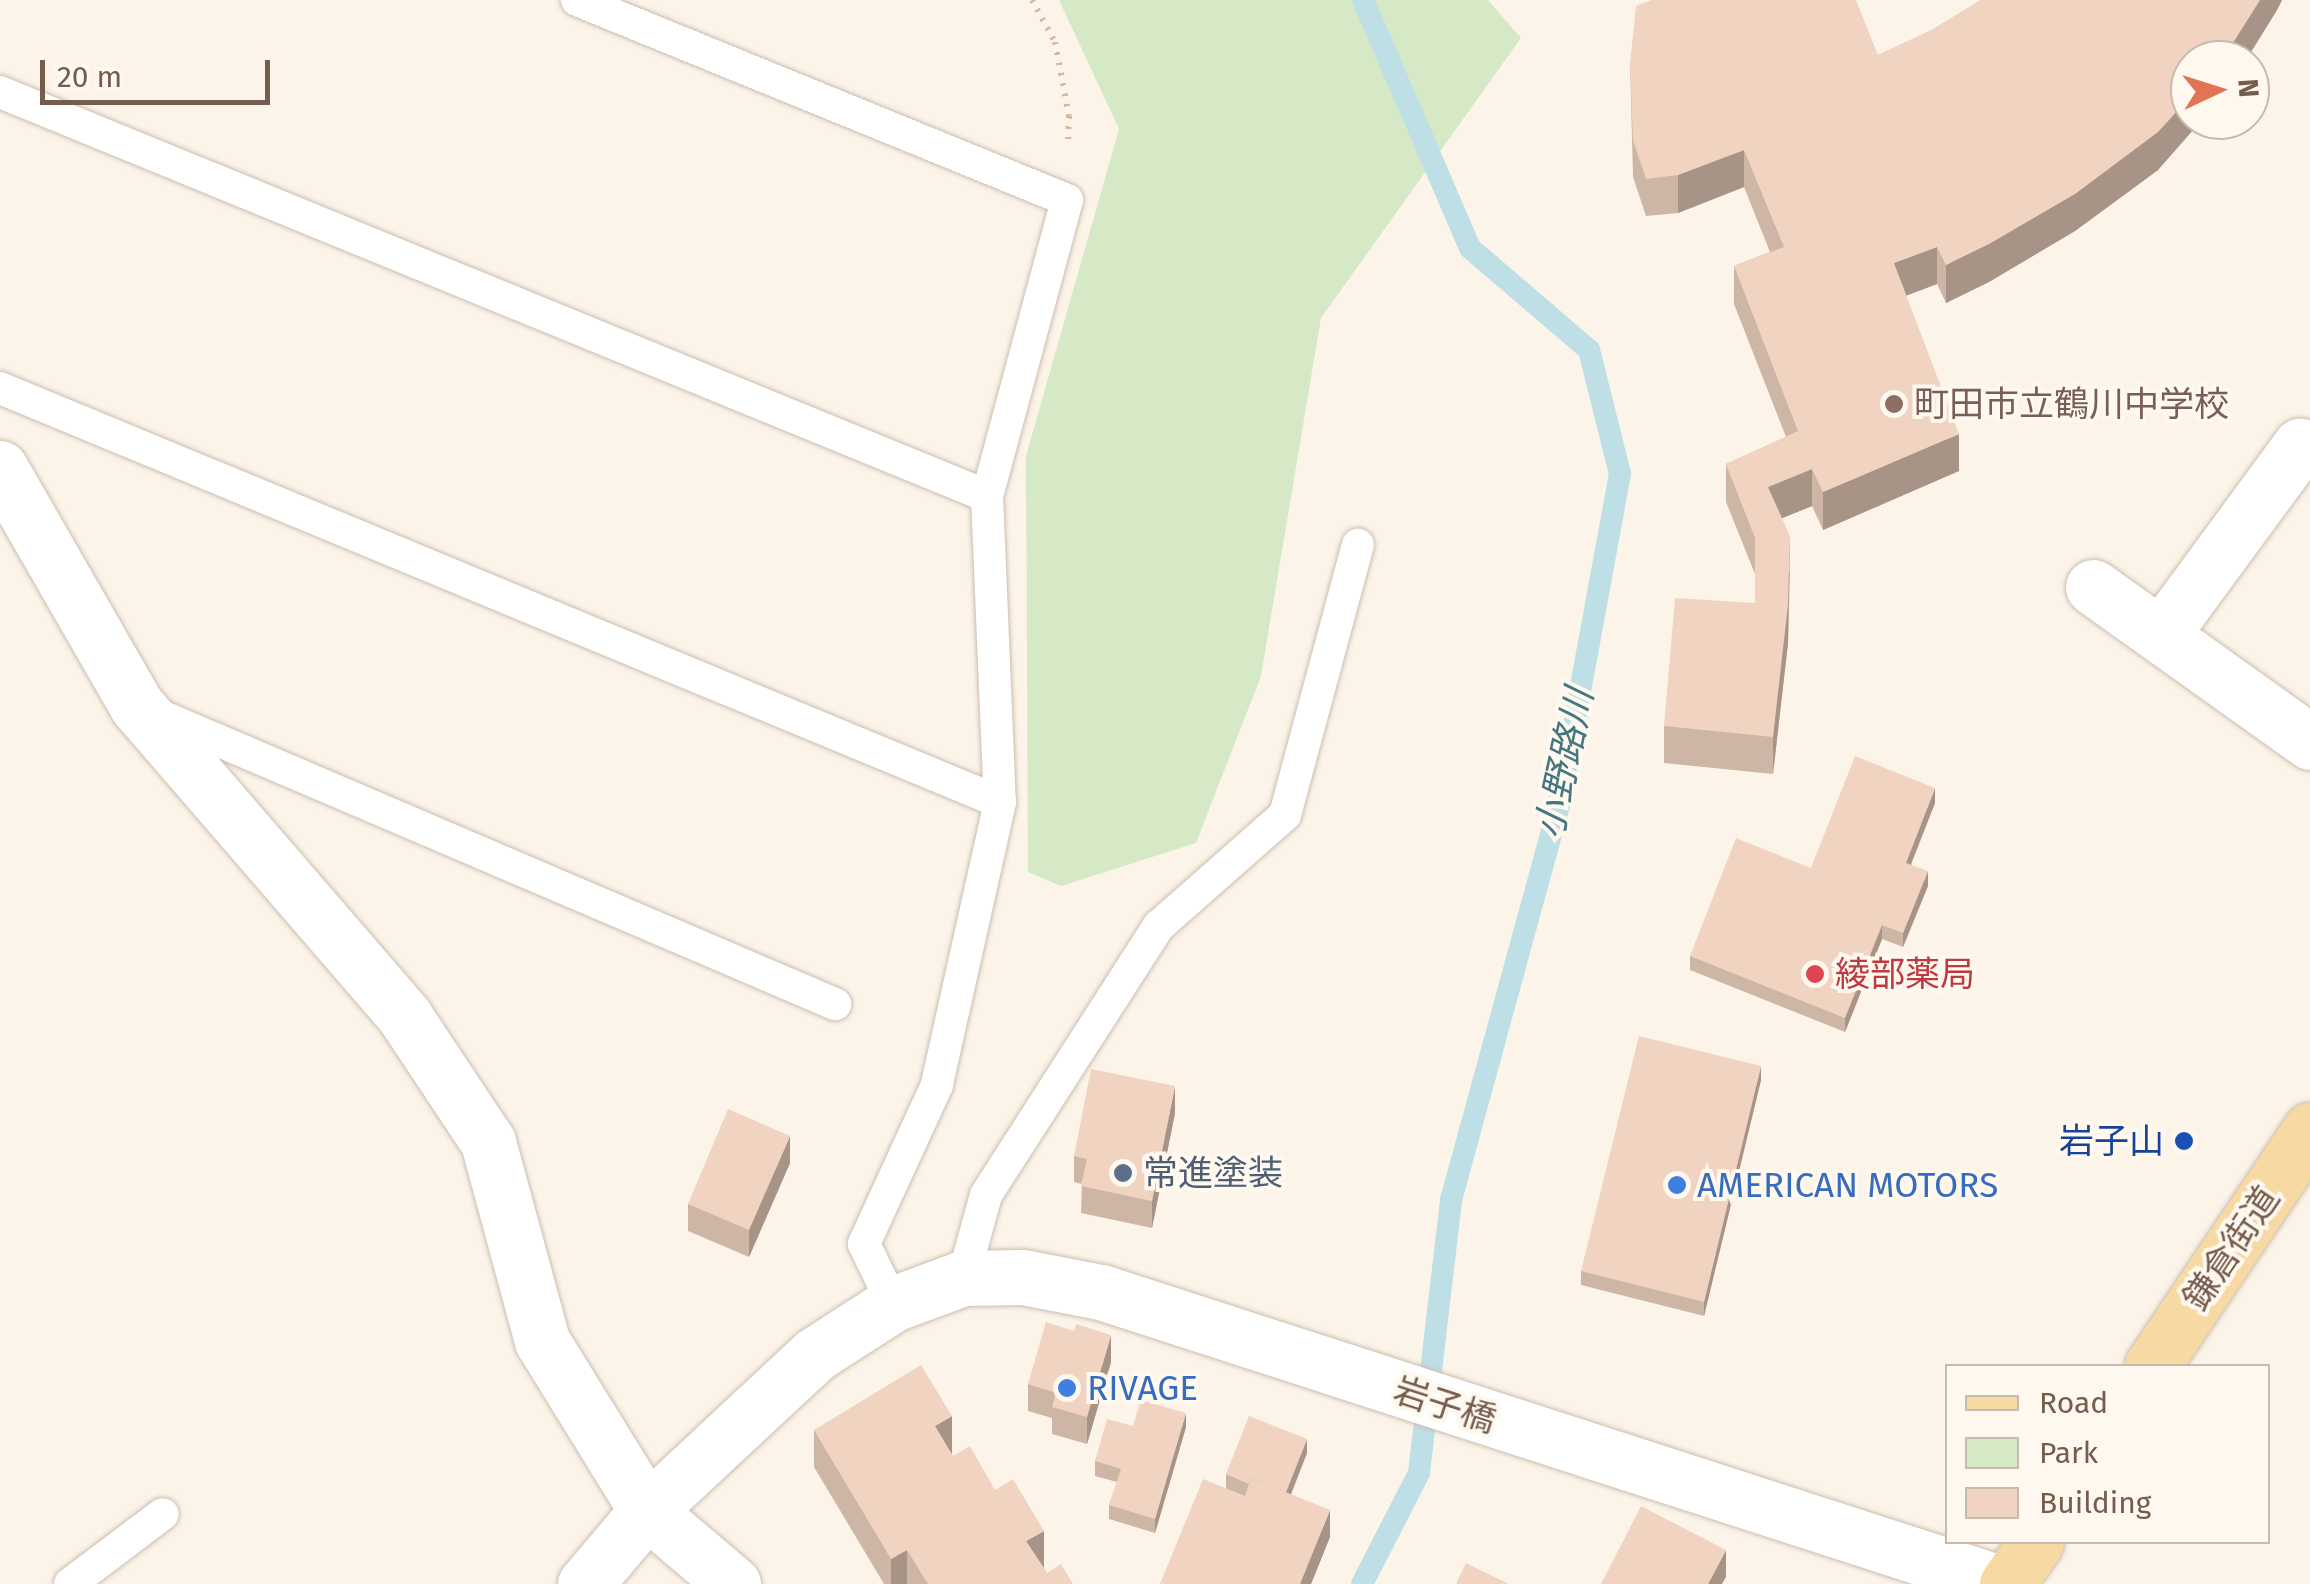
<!DOCTYPE html>
<meta charset="utf-8">
<style>
body{margin:0}
#map{position:relative;width:2310px;height:1584px;overflow:hidden;background:#fcf4e9;font-family:"Fira Sans","Noto Sans JP",sans-serif}
div>[style]{position:absolute}
[style*='--x']{left:calc(var(--x)*1px);top:calc(var(--y)*1px);width:calc(var(--w)*1px);rotate:calc(var(--a)*1deg)}
.green>*{inset:0;background:#d5e9c7}
.stream>*{height:22px;margin:-11px;padding:0 11px;transform-origin:11px;border-radius:11px;background:#bddfe5}
.path>*{height:6px;margin-top:-3px;transform-origin:0;background:repeating-linear-gradient(90deg,#d5b7a4 0 2.5px,transparent 0 10.5px)}
.roads{filter:drop-shadow(0 0 2px #cdbdaf) drop-shadow(0 0 2px #cdbdaf)}
.lane>*{height:32px;margin:-16px;padding:0 16px;transform-origin:16px;border-radius:16px;background:#fff}
.street>*{height:55px;margin:-27.5px;padding:0 27.5px;transform-origin:27.5px;border-radius:27.5px;background:#fff}
.secondary>*{height:55px;margin:-27.5px;padding:0 27.5px;transform-origin:27.5px;border-radius:27.5px;background:#fff}
.primary>*{height:55px;margin:-27.5px;padding:0 27.5px;transform-origin:27.5px;border-radius:27.5px;background:#f7d9a4}
.wall>*{inset:0;background:#ceb6a6}
.shaded-wall>*{inset:0;background:#a89487}
.building>*{inset:0;background:#f0d4c1}
.dots>*{width:28px;height:28px;translate:-50% -50%;box-sizing:border-box;border:5px solid #fef8ef;border-radius:50%}
span{translate:-50% -50%;white-space:nowrap;text-align:center;line-height:1.15;-webkit-text-stroke:8px #fef8ef;paint-order:stroke}
.education-label{font-size:35px;color:#785e54}
.left{translate:0 -50%;text-align:left}
.health-label{font-size:35px;color:#be3a42}
.transit-label{font-size:35px;color:#164399}
.right{translate:-100% -50%;text-align:right}
.service-label{font-size:35px;color:#4e5e75}
.shop-label{font-size:35px;color:#366cbe}
.street-label{font-size:35px;color:#755c4d}
.water-label{font-size:38px;color:#447680;font-style:italic}
.legend{position:absolute;left:1945px;top:1364px;width:325px;height:180px;box-sizing:border-box;background:#fef8ef;border:2px solid #c7baae;margin:0;padding:12px 18px;list-style:none;font-size:30px;color:#755c4d}
.legend li{display:flex;align-items:center;gap:20px;height:50px}
.legend b{width:50px;border:2px solid #c7baae}
.north{position:absolute;left:2170px;top:40px;width:100px;height:100px;box-sizing:border-box;background:#fef8ef;border:2px solid #c7baae;border-radius:50%;rotate:86deg;font-size:28px;font-weight:700;line-height:40px;text-align:center;color:#755c4d}
.north::after{content:'';display:block;margin:auto;width:35px;height:45px;background:#e07454;clip-path:polygon(50% 0,100% 100%,50% 72%,0 100%)}
.scale{position:absolute;left:40px;top:60px;width:230px;height:45px;box-sizing:border-box;border:5px solid #755c4d;border-top:0;padding-left:12px;font-size:30px;line-height:35px;white-space:nowrap;color:#755c4d;-webkit-text-stroke:8px #fef8ef;paint-order:stroke}
</style>
<div id="map">
<div class="green">
<div style="clip-path:polygon(1059px 0,1488px 0,1521px 38px,1321px 318px,1261px 676px,1196px 843px,1061px 886px,1028px 872px,1026px 456px,1119px 129px)"></div>
</div>
<div class="stream">
<div style="--x:1362;--y:1584;--w:125;--a:-62.8"></div>
<div style="--x:1419;--y:1473;--w:275;--a:-83.3"></div>
<div style="--x:1451;--y:1200;--w:409;--a:-74.7"></div>
<div style="--x:1559;--y:806;--w:338;--a:-79.6"></div>
<div style="--x:1620;--y:474;--w:128;--a:-104"></div>
<div style="--x:1589;--y:350;--w:157;--a:-139.4"></div>
<div style="--x:1470;--y:248;--w:270;--a:-113.3"></div>
</div>
<div class="path">
<div style="--x:1032;--y:0;--w:48;--a:61.3"></div>
<div style="--x:1055;--y:42;--w:75;--a:79.3"></div>
<div style="--x:1069;--y:116;--w:23;--a:92"></div>
</div>
<div class="roads">
<div class="lane">
<div style="--x:577;--y:0;--w:529;--a:22.2"></div>
<div style="--x:1067;--y:200;--w:307;--a:105.1"></div>
<div style="--x:987;--y:496;--w:306;--a:87.6"></div>
<div style="--x:1000;--y:802;--w:290;--a:102.6"></div>
<div style="--x:937;--y:1085;--w:175;--a:114.7"></div>
<div style="--x:864;--y:1244;--w:67;--a:64.2"></div>
<div style="--x:0;--y:92;--w:1066;--a:22.26"></div>
<div style="--x:0;--y:388;--w:1082;--a:22.49"></div>
<div style="--x:154;--y:713;--w:741;--a:23.14"></div>
<div style="--x:963;--y:1278;--w:86;--a:-74.5"></div>
<div style="--x:986;--y:1195;--w:320;--a:-57.3"></div>
<div style="--x:1159;--y:926;--w:168;--a:-41.4"></div>
<div style="--x:1285;--y:815;--w:280;--a:-74.9"></div>
<div style="--x:70;--y:1584;--w:116;--a:-37"></div>
</div>
<div class="street">
<div style="--x:0;--y:468;--w:275;--a:60.1"></div>
<div style="--x:137;--y:706;--w:411;--a:49.2"></div>
<div style="--x:405;--y:1017;--w:150;--a:56.4"></div>
<div style="--x:488;--y:1142;--w:206;--a:74.8"></div>
<div style="--x:542;--y:1341;--w:200;--a:58.3"></div>
<div style="--x:647;--y:1511;--w:113;--a:40.3"></div>
<div style="--x:2093;--y:587;--w:267;--a:35.5"></div>
<div style="--x:2161;--y:635;--w:235;--a:-53.7"></div>
</div>
<div class="secondary">
<div style="--x:585;--y:1584;--w:96;--a:-49.7"></div>
<div style="--x:647;--y:1511;--w:229;--a:-43"></div>
<div style="--x:814;--y:1355;--w:94;--a:-32.8"></div>
<div style="--x:893;--y:1304;--w:75;--a:-20.4"></div>
<div style="--x:963;--y:1278;--w:60;--a:-1"></div>
<div style="--x:1023;--y:1277;--w:79;--a:10.9"></div>
<div style="--x:1101;--y:1292;--w:948;--a:17.94"></div>
</div>
<div class="primary">
<div style="--x:2152;--y:1366;--w:284;--a:-56.2"></div>
<div style="--x:2007;--y:1584;--w:51;--a:-55.4"></div>
</div>
</div>
<div class="wall">
<div style="clip-path:polygon(1981px 0,2282px 0,2277px 10px,2246px 60px,2190px 60px,2158px 170px,2075px 231px,1989px 282px,1946px 303px,1937px 284px,1906px 296px,1959px 471px,1823px 530px,1812px 506px,1782px 518px,1790px 574px,1788px 643px,1773px 774px,1664px 763px,1664px 726px,1755px 603px,1755px 574px,1726px 502px,1726px 464px,1786px 437px,1734px 304px,1734px 266px,1770px 252px,1744px 187px,1678px 213px,1646px 216px,1633px 177px,1630px 64px,1878px 55px,1932px 30px)"></div>
<div style="clip-path:polygon(1935px 803px,1911px 864px,1928px 886px,1903px 947px,1882px 939px,1845px 1032px,1690px 970px,1690px 956px)"></div>
<div style="clip-path:polygon(1761px 1080px,1704px 1316px,1581px 1285px,1581px 1271px)"></div>
<div style="clip-path:polygon(1175px 1113px,1152px 1228px,1081px 1213px,1082px 1184px,1074px 1182px,1074px 1156px)"></div>
<div style="clip-path:polygon(790px 1163px,749px 1257px,688px 1231px,688px 1204px)"></div>
<div style="clip-path:polygon(1111px 1362px,1087px 1444px,1052px 1434px,1052px 1418px,1028px 1411px,1028px 1384px)"></div>
<div style="clip-path:polygon(1133px 1426px,1186px 1427px,1155px 1533px,1109px 1519px,1109px 1505px,1117px 1482px,1095px 1476px,1095px 1461px)"></div>
<div style="clip-path:polygon(814px 1430px,952px 1453px,951px 1454px,953px 1456px,995px 1490px,1047px 1573px,1073px 1584px,884px 1584px,814px 1467px)"></div>
<div style="clip-path:polygon(1307px 1453px,1291px 1494px,1330px 1537px,1311px 1584px,1160px 1584px,1226px 1488px,1226px 1474px)"></div>
</div>
<div class="shaded-wall">
<div style="clip-path:polygon(2260px 0,2282px 0,2277px 10px,2246px 60px,2222px 60px)"></div>
<div style="clip-path:polygon(2190px 97px,2190px 120px,2202px 120px,2158px 170px,2075px 231px,1989px 282px,1946px 303px,1946px 265px)"></div>
<div style="clip-path:polygon(1744px 150px,1744px 187px,1678px 213px,1678px 175px)"></div>
<div style="clip-path:polygon(1937px 247px,1937px 284px,1894px 300px,1894px 263px)"></div>
<div style="clip-path:polygon(1959px 434px,1959px 471px,1823px 530px,1823px 492px)"></div>
<div style="clip-path:polygon(1812px 469px,1812px 506px,1768px 524px,1768px 487px)"></div>
<div style="clip-path:polygon(1790px 536px,1788px 643px,1773px 774px,1773px 737px)"></div>
<div style="clip-path:polygon(1935px 788px,1935px 803px,1906px 877px,1906px 863px)"></div>
<div style="clip-path:polygon(1928px 871px,1928px 886px,1903px 947px,1903px 933px)"></div>
<div style="clip-path:polygon(1882px 925px,1882px 939px,1845px 1032px,1845px 1018px)"></div>
<div style="clip-path:polygon(1761px 1066px,1761px 1080px,1704px 1316px,1704px 1302px)"></div>
<div style="clip-path:polygon(1175px 1086px,1175px 1113px,1152px 1228px,1152px 1201px)"></div>
<div style="clip-path:polygon(790px 1136px,790px 1163px,749px 1257px,749px 1230px)"></div>
<div style="clip-path:polygon(1111px 1335px,1111px 1362px,1087px 1444px,1087px 1417px)"></div>
<div style="clip-path:polygon(1186px 1413px,1186px 1427px,1155px 1533px,1155px 1519px)"></div>
<div style="clip-path:polygon(952px 1416px,952px 1453px,935px 1464px,935px 1426px)"></div>
<div style="clip-path:polygon(1307px 1439px,1307px 1453px,1284px 1512px,1284px 1498px)"></div>
<div style="clip-path:polygon(1330px 1510px,1330px 1537px,1311px 1584px,1300px 1584px)"></div>
<div style="clip-path:polygon(1044px 1531px,1044px 1568px,1026px 1541px)"></div>
<div style="clip-path:polygon(907px 1550px,907px 1584px,891px 1584px,891px 1559px)"></div>
<div style="clip-path:polygon(1726px 1550px,1726px 1577px,1722px 1584px,1708px 1584px)"></div>
</div>
<div class="building">
<div style="clip-path:polygon(1651px 0,1856px 0,1878px 55px,1932px 30px,1981px 0,2260px 0,2222px 60px,2190px 60px,2190px 97px,2158px 132px,2075px 194px,1989px 244px,1946px 265px,1937px 247px,1894px 263px,1959px 434px,1823px 492px,1812px 469px,1768px 487px,1790px 536px,1788px 605px,1773px 737px,1664px 726px,1675px 598px,1755px 603px,1755px 538px,1726px 464px,1798px 431px,1734px 266px,1784px 247px,1744px 150px,1678px 175px,1646px 179px,1633px 140px,1630px 64px,1636px 6px)"></div>
<div style="clip-path:polygon(1855px 756px,1935px 788px,1906px 863px,1928px 871px,1903px 933px,1882px 925px,1845px 1018px,1690px 956px,1736px 838px,1811px 868px)"></div>
<div style="clip-path:polygon(1639px 1036px,1761px 1066px,1704px 1302px,1581px 1271px)"></div>
<div style="clip-path:polygon(1091px 1069px,1175px 1086px,1152px 1201px,1081px 1186px,1087px 1159px,1074px 1156px)"></div>
<div style="clip-path:polygon(728px 1109px,790px 1136px,749px 1230px,688px 1204px)"></div>
<div style="clip-path:polygon(1046px 1322px,1074px 1331px,1076px 1324px,1111px 1335px,1087px 1417px,1052px 1407px,1056px 1393px,1028px 1384px)"></div>
<div style="clip-path:polygon(921px 1365px,952px 1416px,935px 1426px,953px 1456px,970px 1446px,995px 1490px,1013px 1479px,1044px 1531px,1026px 1541px,1047px 1573px,1061px 1564px,1073px 1584px,928px 1584px,907px 1550px,891px 1559px,814px 1430px)"></div>
<div style="clip-path:polygon(1141px 1400px,1186px 1413px,1155px 1519px,1109px 1505px,1121px 1469px,1095px 1461px,1107px 1419px,1133px 1426px)"></div>
<div style="clip-path:polygon(1249px 1416px,1307px 1439px,1286px 1492px,1251px 1478px,1249px 1484px,1226px 1474px)"></div>
<div style="clip-path:polygon(1251px 1478px,1330px 1510px,1300px 1584px,1160px 1584px,1203px 1479px,1245px 1496px)"></div>
<div style="clip-path:polygon(1641px 1506px,1726px 1550px,1708px 1584px,1601px 1584px)"></div>
<div style="clip-path:polygon(1466px 1563px,1509px 1584px,1456px 1584px)"></div>
</div>
<div class="dots">
<div style="left:1894px;top:404px;background:#8d6e63"></div>
<div style="left:1815px;top:974px;background:#e0444e"></div>
<div style="left:2184px;top:1141px;background:#1a4fb4"></div>
<div style="left:1123px;top:1173px;background:#5c6f8a"></div>
<div style="left:1677px;top:1185px;background:#3f7fe0"></div>
<div style="left:1067px;top:1388px;background:#3f7fe0"></div>
</div>
<div class="education-label">
<span class="left" style="left:1914px;top:404px">町田市立鶴川中学校</span>
</div>
<div class="health-label">
<span class="left" style="left:1835px;top:974px">綾部薬局</span>
</div>
<div class="transit-label">
<span class="right" style="left:2164px;top:1141px">岩子山</span>
</div>
<div class="service-label">
<span class="left" style="left:1143px;top:1173px">常進塗装</span>
</div>
<div class="shop-label">
<span class="left" style="left:1697px;top:1185px">AMERICAN MOTORS</span>
<span class="left" style="left:1087px;top:1388px">RIVAGE</span>
</div>
<div class="street-label">
<span style="left:2231px;top:1248px;rotate:-56deg">鎌倉街道</span>
<span style="left:1445px;top:1405px;rotate:18deg">岩子橋</span>
</div>
<div class="water-label">
<span style="left:1565px;top:764px;rotate:-78deg">小野路川</span>
</div>
<ul class="legend">
<li><b style="height:12px;background:#f7d9a4"></b>Road</li>
<li><b style="height:28px;background:#d5e9c7"></b>Park</li>
<li><b style="height:28px;background:#f0d4c1"></b>Building</li>
</ul>
<div class="north">N</div>
<div class="scale">20 m</div>
</div>
